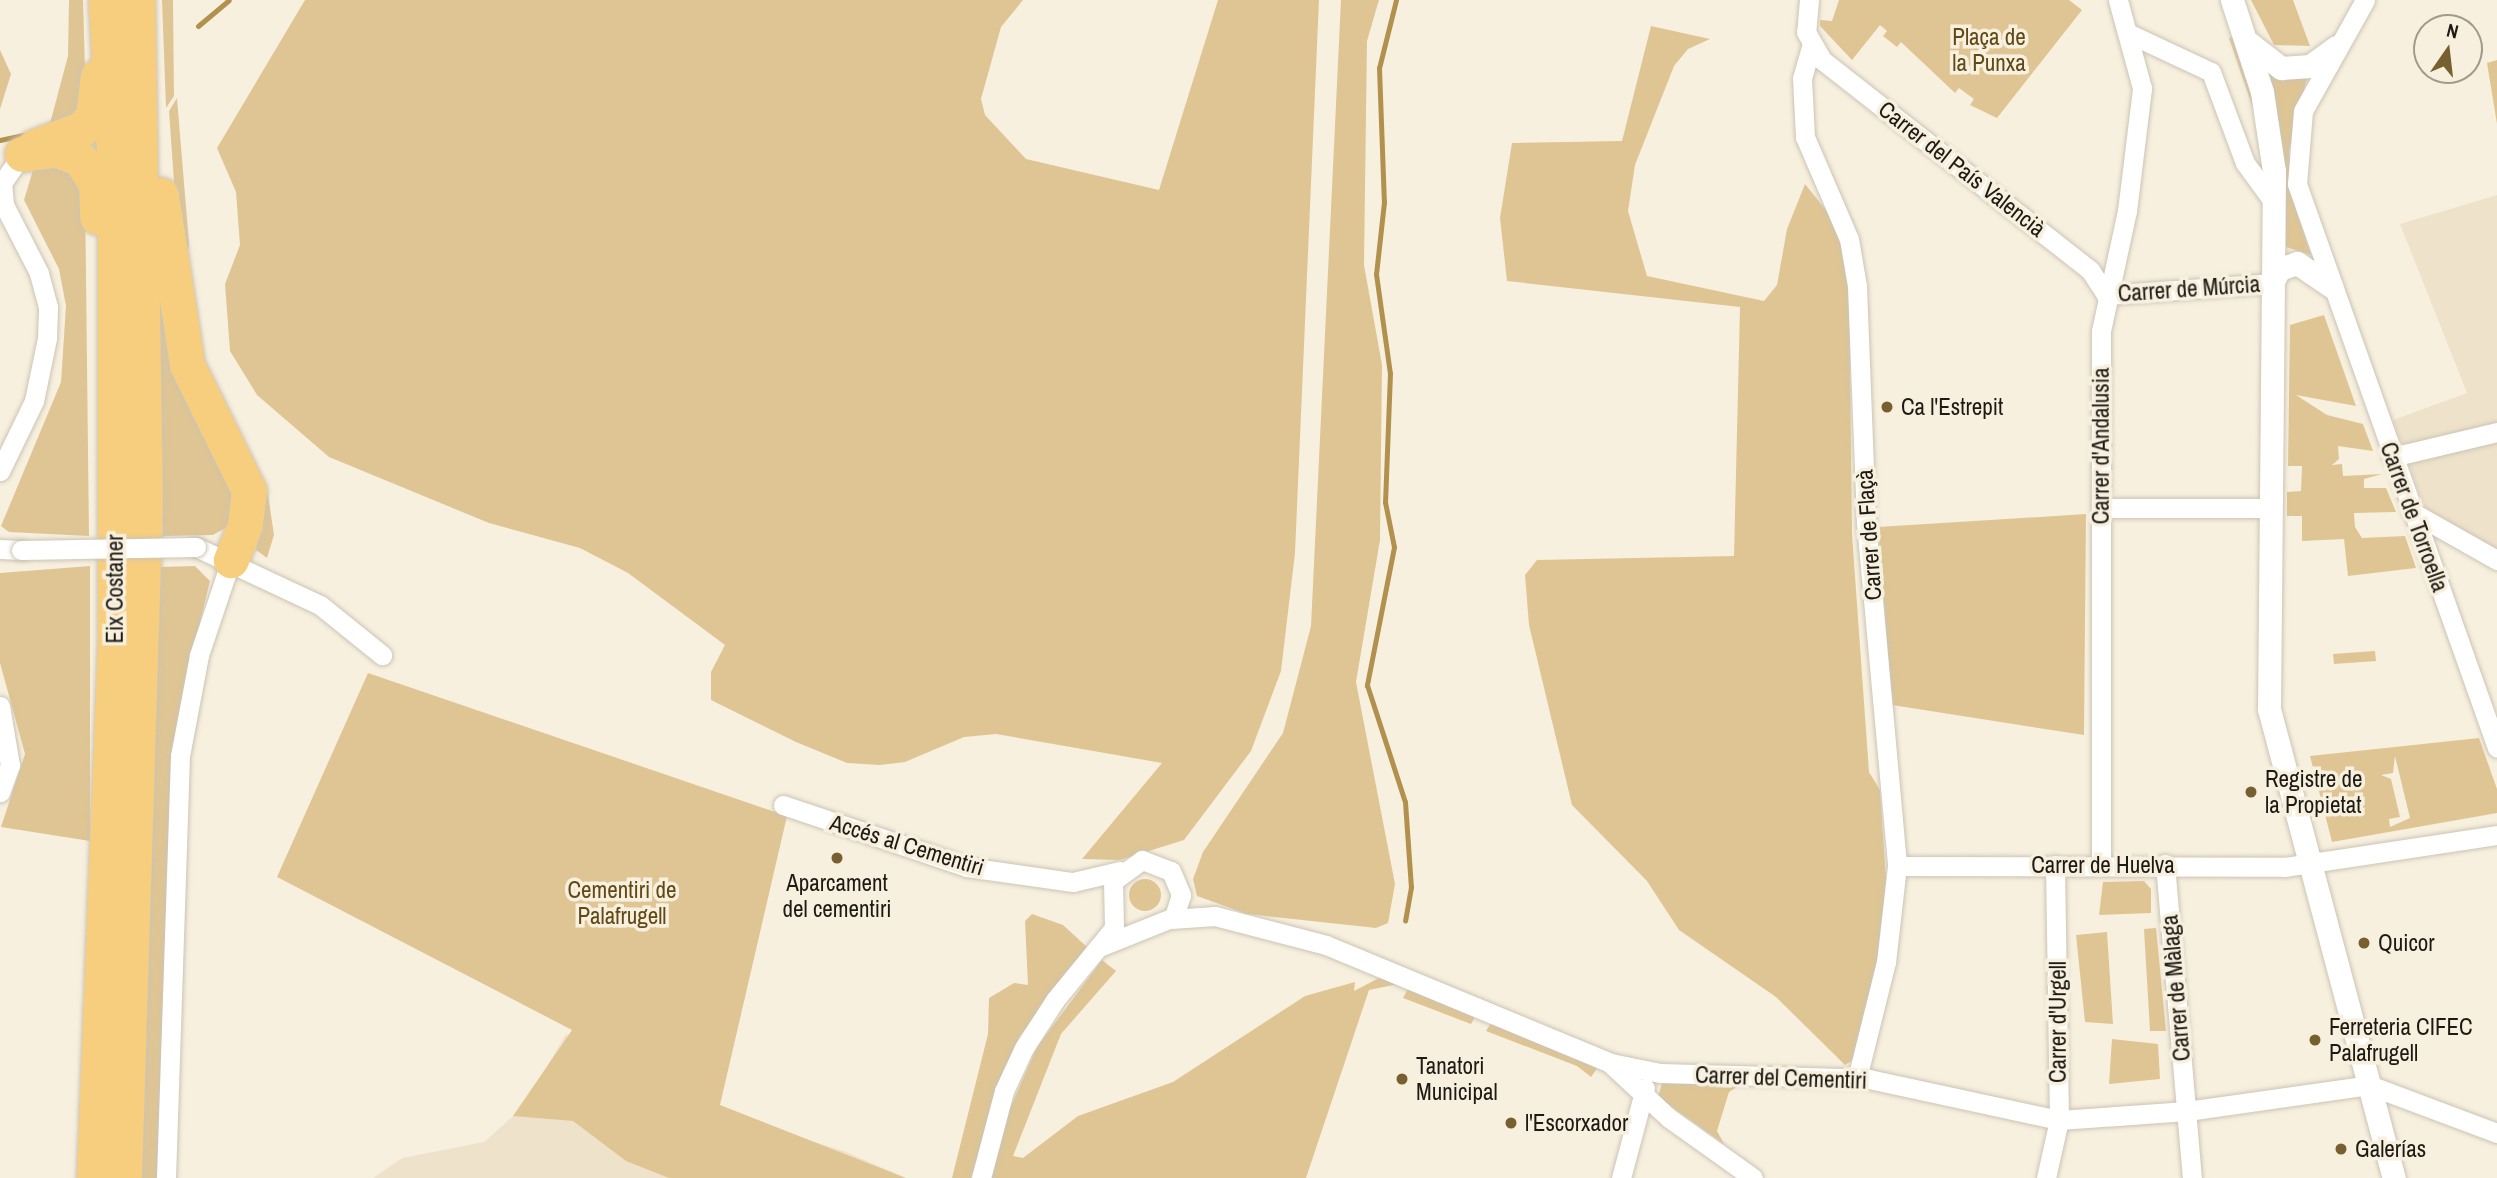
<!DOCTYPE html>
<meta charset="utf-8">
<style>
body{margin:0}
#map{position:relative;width:2497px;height:1178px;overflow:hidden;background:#f8f0df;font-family:"Archivo Narrow",sans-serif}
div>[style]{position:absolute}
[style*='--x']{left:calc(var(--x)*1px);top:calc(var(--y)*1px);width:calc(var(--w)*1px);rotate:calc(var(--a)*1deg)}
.built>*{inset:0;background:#efe2cb}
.green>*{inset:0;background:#dfc593}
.round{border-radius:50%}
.stream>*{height:5px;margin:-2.5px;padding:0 2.5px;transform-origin:2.5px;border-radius:2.5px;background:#b2914e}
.roads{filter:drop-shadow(0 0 2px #ccc4b4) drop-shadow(0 0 2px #ccc4b4)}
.minor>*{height:19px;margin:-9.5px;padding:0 9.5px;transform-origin:9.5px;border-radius:9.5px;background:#fff}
.tertiary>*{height:23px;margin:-11.5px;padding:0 11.5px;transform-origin:11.5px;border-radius:11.5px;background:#fff}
.motorway>*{height:35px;margin:-17.5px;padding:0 17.5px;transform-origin:17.5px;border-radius:17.5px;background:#f7ce7d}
.bridges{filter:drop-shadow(0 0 2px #ccc4b4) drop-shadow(0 0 2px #ccc4b4)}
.minor-bridge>*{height:19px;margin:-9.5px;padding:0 9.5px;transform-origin:9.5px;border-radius:9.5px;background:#fff}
.dots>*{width:19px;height:19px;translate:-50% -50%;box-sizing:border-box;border:4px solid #f8f0df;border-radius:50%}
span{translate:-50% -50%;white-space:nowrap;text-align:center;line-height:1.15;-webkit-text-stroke:7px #f8f0df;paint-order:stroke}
.park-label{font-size:23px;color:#614916}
.street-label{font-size:23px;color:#1d1a14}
.poi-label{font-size:23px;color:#1d1a14}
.left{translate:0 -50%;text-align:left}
.north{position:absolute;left:2413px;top:14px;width:70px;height:70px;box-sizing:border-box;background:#f8f0df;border:2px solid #a09a8e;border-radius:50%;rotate:14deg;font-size:19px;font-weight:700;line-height:28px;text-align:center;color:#1d1a14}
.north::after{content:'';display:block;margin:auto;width:24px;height:32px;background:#775f2f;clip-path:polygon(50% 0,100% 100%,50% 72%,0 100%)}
</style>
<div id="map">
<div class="built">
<div style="clip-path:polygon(2497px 195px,2497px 549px,2427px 515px,2393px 420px,2467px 393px,2400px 224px)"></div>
<div style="clip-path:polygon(566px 1034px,718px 1113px,844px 1151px,906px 1178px,373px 1178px,402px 1158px,484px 1142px,522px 1108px)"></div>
</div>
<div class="green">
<div style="clip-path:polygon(69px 0,83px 0,86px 105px,48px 131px,68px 56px)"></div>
<div style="clip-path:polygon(162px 0,173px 0,174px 96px,166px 108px)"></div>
<div style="clip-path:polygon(305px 0,1023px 0,1001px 27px,981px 99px,985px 115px,1026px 159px,1159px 190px,1218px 0,1319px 0,1295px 553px,1281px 671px,1251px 751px,1184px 840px,1120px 860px,1082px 859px,1162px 763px,996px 734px,964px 737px,905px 762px,880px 765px,847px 763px,796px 742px,711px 700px,711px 672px,725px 645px,628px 573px,580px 548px,489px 523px,329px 457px,257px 395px,230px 351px,225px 284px,240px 245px,236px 192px,217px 148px)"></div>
<div style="clip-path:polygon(1341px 0,1379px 0,1367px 41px,1364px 265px,1382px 365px,1380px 540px,1356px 682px,1395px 884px,1388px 923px,1376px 928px,1247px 914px,1197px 896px,1193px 879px,1203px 852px,1283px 733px,1311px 626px)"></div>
<div style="clip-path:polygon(1839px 0,2069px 0,2082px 10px,1997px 118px,1970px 105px,1974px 99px,1959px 88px,1955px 93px,1901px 42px,1897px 47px,1883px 36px,1887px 31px,1880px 25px,1852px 60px,1820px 26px,1820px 20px,1832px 21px)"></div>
<div style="clip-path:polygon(2251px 0,2293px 0,2310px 46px,2274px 45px)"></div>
<div style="clip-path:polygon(1651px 26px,1710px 39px,1688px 49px,1674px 66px,1635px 165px,1628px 211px,1647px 276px,1764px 301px,1777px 285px,1787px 229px,1805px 184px,1834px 220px,1849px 276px,1852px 534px,1869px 772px,1880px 790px,1886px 879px,1884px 931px,1853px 1060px,1845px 1065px,1776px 997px,1679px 930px,1647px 881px,1572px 805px,1529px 625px,1525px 575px,1537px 560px,1734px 556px,1740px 307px,1507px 281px,1500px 218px,1512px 143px,1622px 141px)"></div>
<div style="clip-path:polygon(2235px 36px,2247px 70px,2257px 120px,2229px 38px)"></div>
<div style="clip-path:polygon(0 50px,11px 74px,0 109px)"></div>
<div style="clip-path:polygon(2497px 60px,2497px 124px,2487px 63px)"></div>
<div style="clip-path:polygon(2269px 70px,2308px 74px,2289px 151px,2295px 207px,2311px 255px,2286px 247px,2283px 157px)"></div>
<div style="clip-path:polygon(177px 98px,189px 244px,187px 255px,175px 196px,169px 111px)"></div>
<div style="clip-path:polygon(63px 163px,85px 189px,89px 536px,9px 532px,1px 526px,61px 382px,66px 306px,59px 269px,24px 200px,33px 170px)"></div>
<div style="clip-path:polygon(157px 238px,234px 487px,234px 523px,213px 535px,163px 536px)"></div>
<div style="clip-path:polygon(2324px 315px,2356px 406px,2296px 395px,2327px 415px,2363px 424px,2373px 451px,2338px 446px,2339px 459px,2332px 465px,2342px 464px,2343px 476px,2382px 474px,2364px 479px,2364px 488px,2386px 488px,2396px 512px,2354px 513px,2355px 527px,2362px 538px,2405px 536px,2416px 568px,2348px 576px,2344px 539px,2302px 541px,2302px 516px,2287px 516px,2287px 492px,2301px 491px,2302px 466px,2288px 466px,2290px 325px)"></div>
<div style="clip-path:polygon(199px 349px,268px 495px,274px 535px,267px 558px,256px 550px,265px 504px,204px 383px)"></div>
<div style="clip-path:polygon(2086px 514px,2084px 735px,1892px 705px,1878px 527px)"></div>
<div style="clip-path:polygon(90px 566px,90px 841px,1px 827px,25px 754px,0 663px,0 573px)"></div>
<div style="clip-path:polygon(195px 566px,210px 581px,192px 655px,158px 1178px,141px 1178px,160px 567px)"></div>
<div style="clip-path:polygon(2375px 651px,2376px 661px,2334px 664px,2333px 654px)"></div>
<div style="clip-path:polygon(368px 673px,787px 816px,720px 1105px,906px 1178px,669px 1178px,626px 1161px,573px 1121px,513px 1116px,572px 1030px,277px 877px)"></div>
<div style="clip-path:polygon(evenodd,2479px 738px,2497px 789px,2497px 813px,2332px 842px,2310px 756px,2479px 738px,2395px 756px,2410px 818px,2390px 827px,2389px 819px,2400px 817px,2391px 779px,2381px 775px,2393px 773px,2395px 756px)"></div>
<div class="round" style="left:1129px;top:879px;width:32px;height:32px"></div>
<div style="clip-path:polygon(2144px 881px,2151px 889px,2151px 913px,2099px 915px,2103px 882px)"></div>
<div style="clip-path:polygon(1032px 914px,1063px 925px,1087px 947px,1019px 1037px,971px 1178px,952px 1178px,988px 1034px,989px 998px,1014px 983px,1028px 985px,1025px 921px)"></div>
<div style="clip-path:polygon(2156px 928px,2166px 1031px,2150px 1031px,2144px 929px)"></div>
<div style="clip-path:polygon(2107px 932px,2113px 1024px,2085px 1022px,2076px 935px)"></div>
<div style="clip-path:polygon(1102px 960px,1116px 971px,1061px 1034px,1013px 1156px,1023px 1158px,1078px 1116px,1173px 1082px,1305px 996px,1355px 982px,1354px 991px,1381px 977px,1398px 984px,1369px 990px,1306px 1178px,991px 1178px,1008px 1113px,1037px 1047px)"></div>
<div style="clip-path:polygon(1409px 987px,1475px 1017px,1471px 1024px,1403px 998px)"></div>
<div style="clip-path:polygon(1491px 1023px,1598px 1067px,1591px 1077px,1577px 1066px,1486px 1031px)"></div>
<div style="clip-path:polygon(2112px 1039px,2158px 1044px,2160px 1079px,2109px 1084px)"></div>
<div style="clip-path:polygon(1662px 1083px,1742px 1084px,1729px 1092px,1717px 1131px,1724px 1144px,1658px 1097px)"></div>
</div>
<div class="stream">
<div style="--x:1396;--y:0;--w:70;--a:104"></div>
<div style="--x:1379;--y:68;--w:134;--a:87.9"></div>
<div style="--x:1384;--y:202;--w:72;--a:96.3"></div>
<div style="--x:1376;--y:274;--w:100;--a:82"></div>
<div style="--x:1390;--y:373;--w:129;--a:92.2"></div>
<div style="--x:1385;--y:502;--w:46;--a:78.7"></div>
<div style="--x:1394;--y:547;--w:141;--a:101.1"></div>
<div style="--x:1367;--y:685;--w:123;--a:72"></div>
<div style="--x:1405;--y:802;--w:85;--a:86"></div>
<div style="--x:1411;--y:887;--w:34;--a:100"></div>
<div style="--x:198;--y:26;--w:40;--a:-40"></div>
<div style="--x:0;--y:140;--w:24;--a:-12"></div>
</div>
<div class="roads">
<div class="minor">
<div style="--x:1809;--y:0;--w:32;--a:95"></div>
<div style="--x:1806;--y:32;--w:32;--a:60"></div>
<div style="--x:1822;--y:60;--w:340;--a:38.1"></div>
<div style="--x:2090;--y:270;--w:30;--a:57"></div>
<div style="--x:2106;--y:295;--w:166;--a:-4.1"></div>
<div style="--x:2365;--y:0;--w:127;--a:119.2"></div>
<div style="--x:2303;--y:111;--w:73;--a:94.7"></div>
<div style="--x:2297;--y:184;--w:598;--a:70.47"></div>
<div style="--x:2130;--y:34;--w:89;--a:25.1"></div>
<div style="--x:2211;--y:72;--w:97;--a:69.5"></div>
<div style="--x:2245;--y:163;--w:51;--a:53.8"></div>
<div style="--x:1811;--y:47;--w:32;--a:106"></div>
<div style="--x:1802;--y:78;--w:59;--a:87.1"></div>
<div style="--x:1805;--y:137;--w:111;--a:66.7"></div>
<div style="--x:1849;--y:239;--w:48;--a:80.3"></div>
<div style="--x:1857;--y:286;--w:237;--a:87.8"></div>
<div style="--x:1866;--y:523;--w:344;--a:84.8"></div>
<div style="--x:1897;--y:866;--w:97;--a:96.5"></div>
<div style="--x:1886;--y:962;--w:120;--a:104"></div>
<div style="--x:2392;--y:457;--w:108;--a:-13.4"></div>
<div style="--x:0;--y:471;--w:78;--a:-64.1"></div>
<div style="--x:34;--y:401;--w:64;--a:-78.3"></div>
<div style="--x:47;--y:338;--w:31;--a:-88"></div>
<div style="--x:48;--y:307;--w:35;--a:-105"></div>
<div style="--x:39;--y:273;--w:76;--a:-117.2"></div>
<div style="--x:4;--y:205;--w:22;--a:-95"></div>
<div style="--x:2;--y:183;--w:35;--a:-55"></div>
<div style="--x:2101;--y:508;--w:168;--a:0"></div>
<div style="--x:2412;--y:512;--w:98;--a:29.5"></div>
<div style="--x:196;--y:547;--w:137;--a:25.1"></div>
<div style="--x:320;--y:605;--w:80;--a:38.9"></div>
<div style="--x:0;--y:549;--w:21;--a:3"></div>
<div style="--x:0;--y:706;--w:60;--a:80.4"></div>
<div style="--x:10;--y:765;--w:29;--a:110"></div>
<div style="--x:783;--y:805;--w:194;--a:18.6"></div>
<div style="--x:967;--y:867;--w:107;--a:8.1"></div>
<div style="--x:1073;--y:882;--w:48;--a:-13.2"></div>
<div style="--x:2101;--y:864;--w:533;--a:-90"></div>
<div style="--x:2101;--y:331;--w:123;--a:-77.8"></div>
<div style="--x:2127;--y:211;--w:124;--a:-83"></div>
<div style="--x:2142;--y:88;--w:91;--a:-105.3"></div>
<div style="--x:2165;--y:864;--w:315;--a:85.1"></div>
<div style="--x:1897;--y:866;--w:388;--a:0.1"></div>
<div style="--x:2285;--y:867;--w:214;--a:-8.6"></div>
<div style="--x:1171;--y:919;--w:44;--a:-3.9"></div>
<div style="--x:1215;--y:916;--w:115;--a:14.6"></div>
<div style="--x:1326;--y:945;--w:308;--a:22.5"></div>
<div style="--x:1611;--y:1063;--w:50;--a:11.5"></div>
<div style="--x:1660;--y:1073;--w:209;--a:1.6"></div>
<div style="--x:1869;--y:1079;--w:194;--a:12.2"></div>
<div style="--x:2059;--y:1120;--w:128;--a:-4"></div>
<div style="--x:2187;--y:1111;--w:184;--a:-8.1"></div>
<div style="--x:2369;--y:1085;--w:137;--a:20.6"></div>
<div style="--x:1611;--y:1064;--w:79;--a:43"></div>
<div style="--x:1669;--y:1118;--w:103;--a:35.5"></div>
<div style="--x:166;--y:1178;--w:422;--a:-88.1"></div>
<div style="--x:180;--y:756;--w:103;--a:-79.3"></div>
<div style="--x:199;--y:655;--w:100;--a:-71.4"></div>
<div style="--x:981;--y:1178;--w:90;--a:-75.2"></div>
<div style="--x:1004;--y:1091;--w:47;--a:-65.1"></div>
<div style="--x:1024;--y:1048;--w:57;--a:-57.1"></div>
<div style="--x:1055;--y:1000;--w:93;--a:-50.7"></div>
<div style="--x:1114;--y:928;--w:47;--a:-91.2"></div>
<div style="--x:1113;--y:881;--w:36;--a:-36"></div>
<div style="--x:1142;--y:860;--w:31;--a:21"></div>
<div style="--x:1171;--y:871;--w:26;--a:67"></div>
<div style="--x:1181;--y:895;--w:23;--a:108"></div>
<div style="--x:1174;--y:917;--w:81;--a:158.2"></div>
<div style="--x:1621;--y:1178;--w:93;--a:-75.1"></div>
<div style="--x:2046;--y:1178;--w:59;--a:-77.4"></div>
<div style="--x:2059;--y:1120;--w:255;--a:-90.9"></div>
</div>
<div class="tertiary">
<div style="--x:2232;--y:0;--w:97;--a:71.9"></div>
<div style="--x:2262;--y:92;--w:80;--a:81.4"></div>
<div style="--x:2274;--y:171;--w:538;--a:90.53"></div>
<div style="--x:2269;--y:709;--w:485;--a:75.1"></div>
<div style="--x:2249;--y:43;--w:41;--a:38"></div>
<div style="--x:2281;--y:68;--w:29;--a:-4"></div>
<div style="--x:2310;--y:66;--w:32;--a:-36"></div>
<div style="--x:2272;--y:283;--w:16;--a:-63"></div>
<div style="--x:2279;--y:269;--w:19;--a:-18"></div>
<div style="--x:2297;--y:263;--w:41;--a:34.1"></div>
</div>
<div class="motorway">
<div style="--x:34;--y:147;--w:53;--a:-21.2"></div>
<div style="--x:83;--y:128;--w:16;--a:-52"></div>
<div style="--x:93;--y:115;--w:39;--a:-83"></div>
<div style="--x:22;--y:154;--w:35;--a:-7"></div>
<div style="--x:57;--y:150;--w:25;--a:21"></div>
<div style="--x:80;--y:159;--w:30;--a:57"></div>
<div style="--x:96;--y:184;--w:33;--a:88"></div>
<div style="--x:161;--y:195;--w:172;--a:81.3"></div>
<div style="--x:187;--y:365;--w:140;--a:63.8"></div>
<div style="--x:249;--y:491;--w:34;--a:97"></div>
<div style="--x:245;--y:525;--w:38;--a:112"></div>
<div style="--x:94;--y:1178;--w:536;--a:-87.76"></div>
<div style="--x:115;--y:642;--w:469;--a:-90"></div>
<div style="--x:115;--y:173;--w:173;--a:-93"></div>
<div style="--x:124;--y:1178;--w:680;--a:-88.23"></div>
<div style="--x:145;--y:498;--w:498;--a:-90.9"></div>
</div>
</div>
<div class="bridges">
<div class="minor-bridge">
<div style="--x:21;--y:550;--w:175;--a:-1"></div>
</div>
</div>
<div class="dots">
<div style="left:1887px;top:407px;background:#775f2f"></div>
<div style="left:2251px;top:792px;background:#775f2f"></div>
<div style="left:837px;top:858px;background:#775f2f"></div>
<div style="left:2364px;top:943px;background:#775f2f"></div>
<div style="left:2315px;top:1040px;background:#775f2f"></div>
<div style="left:1402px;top:1079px;background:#775f2f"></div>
<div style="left:1511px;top:1123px;background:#775f2f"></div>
<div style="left:2341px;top:1149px;background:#775f2f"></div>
</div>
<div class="park-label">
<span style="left:1989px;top:50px">Plaça de<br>la Punxa</span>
<span style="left:622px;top:903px">Cementiri de<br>Palafrugell</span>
</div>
<div class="street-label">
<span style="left:1962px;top:169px;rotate:38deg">Carrer del País Valencià</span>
<span style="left:2189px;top:289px;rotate:-4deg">Carrer de Múrcia</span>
<span style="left:2101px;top:446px;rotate:-90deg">Carrer d'Andalusia</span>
<span style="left:2414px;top:517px;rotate:70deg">Carrer de Torroella</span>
<span style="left:1869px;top:535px;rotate:-94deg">Carrer de Flaçà</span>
<span style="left:115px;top:589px;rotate:-90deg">Eix Costaner</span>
<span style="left:907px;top:845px;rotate:17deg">Accés al Cementiri</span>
<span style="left:2103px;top:865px">Carrer de Huelva</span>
<span style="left:2176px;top:988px;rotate:-95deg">Carrer de Màlaga</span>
<span style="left:2058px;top:1022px;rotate:-90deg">Carrer d'Urgell</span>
<span style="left:1781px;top:1078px;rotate:2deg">Carrer del Cementiri</span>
</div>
<div class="poi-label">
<span class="left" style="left:1901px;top:407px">Ca l'Estrepit</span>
<span class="left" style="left:2265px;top:792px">Registre de<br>la Propietat</span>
<span style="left:837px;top:896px">Aparcament<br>del cementiri</span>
<span class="left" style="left:2378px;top:943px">Quicor</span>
<span class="left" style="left:2329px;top:1040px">Ferreteria CIFEC<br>Palafrugell</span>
<span class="left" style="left:1416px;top:1079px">Tanatori<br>Municipal</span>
<span class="left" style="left:1525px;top:1123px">l'Escorxador</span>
<span class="left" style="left:2355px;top:1149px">Galerías</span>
</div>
<div class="north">N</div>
</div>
